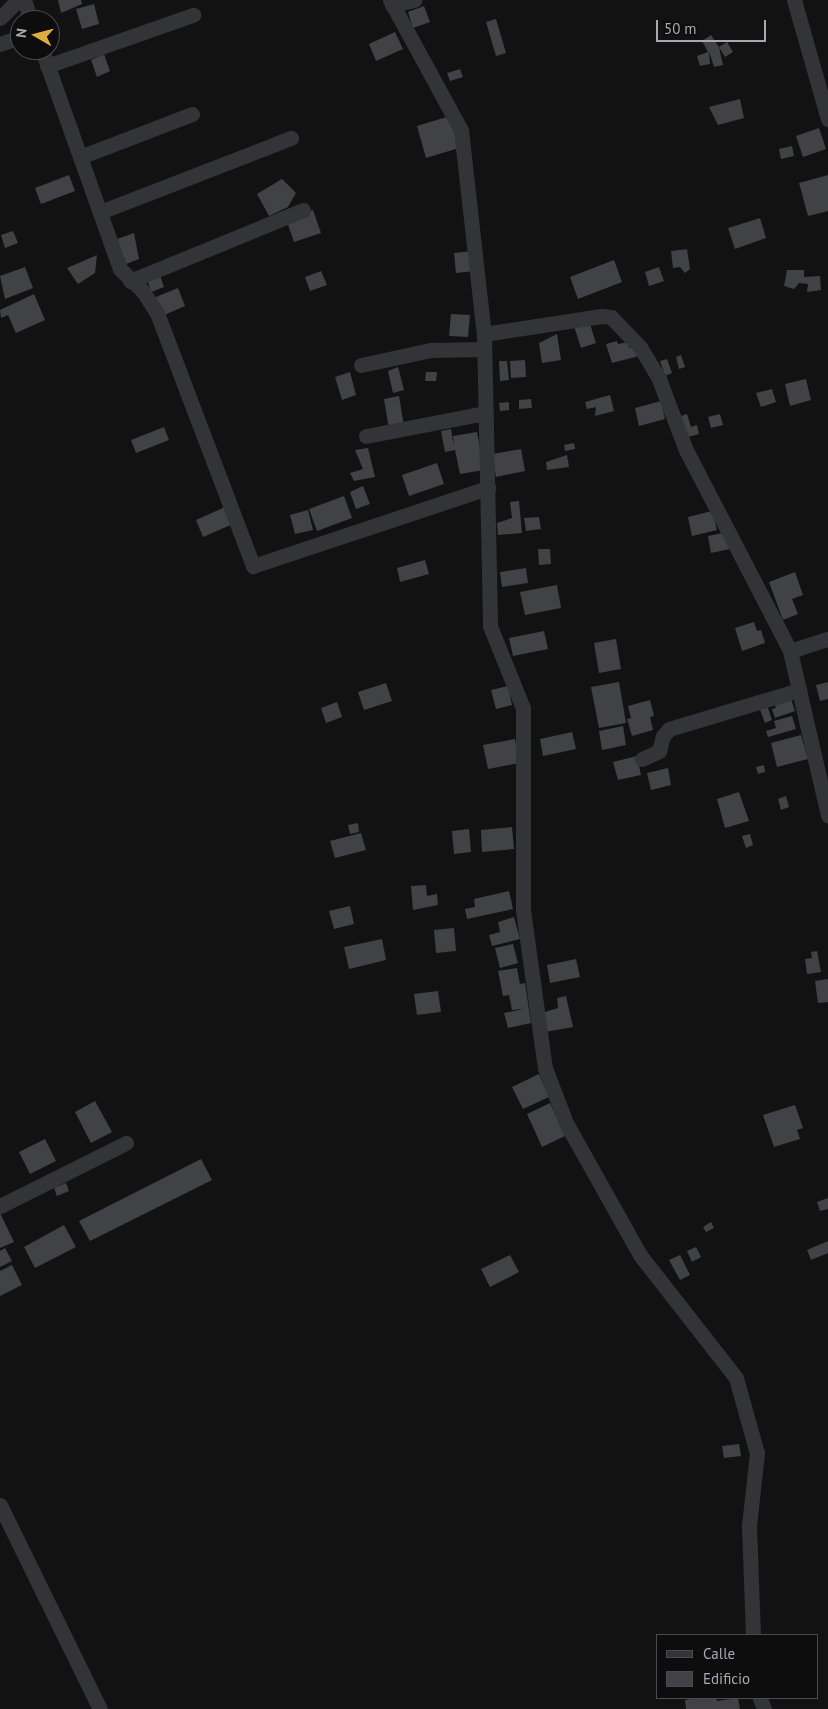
<!DOCTYPE html>
<style>
body{margin:0}
#map{position:relative;width:828px;height:1709px;overflow:hidden;background:#121213;font-family:"PT Sans",sans-serif}
div>[style]{position:absolute}
[style*='--x']{left:calc(var(--x)*1px);top:calc(var(--y)*1px);width:calc(var(--w)*1px);rotate:calc(var(--a)*1deg)}
.building>*{inset:0;background:#414246}
.minor>*{height:15px;margin:-7.5px;padding:0 7.5px;transform-origin:7.5px;border-radius:7.5px;background:#333438}
span{translate:-50% -50%;white-space:nowrap;text-align:center;line-height:1.15;-webkit-text-stroke:5px #0d0d0e;paint-order:stroke}
.legend{position:absolute;left:656px;top:1634px;width:162px;height:65px;box-sizing:border-box;background:#0d0d0e;border:1px solid #4a4b50;margin:0;padding:6px 9px;list-style:none;font-size:15px;color:#a5a9b3}
.legend li{display:flex;align-items:center;gap:10px;height:25px}
.legend b{width:25px;border:1px solid #4a4b50}
.north{position:absolute;left:10px;top:10px;width:50px;height:50px;box-sizing:border-box;background:#0d0d0e;border:1px solid #4a4b50;border-radius:50%;rotate:278deg;font-size:14px;font-weight:700;line-height:20px;text-align:center;color:#a5a9b3}
.north::after{content:'';display:block;margin:auto;width:18px;height:22px;background:#dfac3e;clip-path:polygon(50% 0,100% 100%,50% 72%,0 100%)}
.scale{position:absolute;left:656px;top:20px;width:110px;height:22px;box-sizing:border-box;border:2px solid #a5a9b3;border-top:0;padding-left:6px;font-size:15px;line-height:18px;white-space:nowrap;color:#a5a9b3;-webkit-text-stroke:4px #0d0d0e;paint-order:stroke}
</style>
<div id="map">
<div class="building">
<div style="clip-path:polygon(58px 0,81px 0,82px 4px,61px 13px)"></div>
<div style="clip-path:polygon(94px 4px,99px 24px,82px 29px,76px 9px)"></div>
<div style="clip-path:polygon(424px 6px,430px 22px,413px 28px,408px 12px)"></div>
<div style="clip-path:polygon(496px 19px,506px 53px,496px 56px,486px 22px)"></div>
<div style="clip-path:polygon(395px 32px,403px 49px,376px 61px,369px 44px)"></div>
<div style="clip-path:polygon(711px 35px,719px 47px,723px 65px,714px 67px,709px 51px,710px 64px,700px 66px,697px 56px,708px 52px,702px 41px)"></div>
<div style="clip-path:polygon(727px 42px,733px 52px,725px 57px,719px 47px)"></div>
<div style="clip-path:polygon(104px 54px,110px 71px,97px 77px,91px 60px)"></div>
<div style="clip-path:polygon(460px 69px,463px 77px,450px 81px,447px 73px)"></div>
<div style="clip-path:polygon(740px 99px,744px 118px,718px 125px,709px 107px)"></div>
<div style="clip-path:polygon(450px 116px,459px 148px,426px 158px,417px 126px)"></div>
<div style="clip-path:polygon(819px 128px,826px 149px,803px 157px,796px 136px)"></div>
<div style="clip-path:polygon(792px 146px,794px 156px,781px 159px,779px 149px)"></div>
<div style="clip-path:polygon(69px 175px,75px 191px,41px 204px,35px 188px)"></div>
<div style="clip-path:polygon(828px 175px,828px 211px,808px 216px,799px 183px)"></div>
<div style="clip-path:polygon(282px 179px,296px 193px,288px 207px,269px 216px,257px 194px)"></div>
<div style="clip-path:polygon(313px 210px,321px 233px,294px 242px,286px 219px)"></div>
<div style="clip-path:polygon(760px 218px,766px 238px,735px 249px,728px 228px)"></div>
<div style="clip-path:polygon(13px 231px,18px 243px,5px 248px,1px 235px)"></div>
<div style="clip-path:polygon(134px 233px,139px 259px,126px 264px,117px 239px)"></div>
<div style="clip-path:polygon(687px 249px,690px 269px,685px 273px,680px 267px,673px 268px,671px 251px)"></div>
<div style="clip-path:polygon(472px 251px,475px 271px,456px 273px,454px 253px)"></div>
<div style="clip-path:polygon(97px 255px,95px 273px,78px 284px,67px 268px)"></div>
<div style="clip-path:polygon(614px 260px,622px 282px,578px 299px,570px 277px)"></div>
<div style="clip-path:polygon(25px 267px,33px 288px,5px 299px,0 276px)"></div>
<div style="clip-path:polygon(659px 267px,664px 281px,649px 286px,645px 272px)"></div>
<div style="clip-path:polygon(787px 270px,804px 270px,804px 277px,820px 276px,821px 290px,807px 292px,808px 284px,799px 283px,794px 289px,784px 286px)"></div>
<div style="clip-path:polygon(321px 271px,327px 285px,310px 291px,305px 277px)"></div>
<div style="clip-path:polygon(160px 275px,164px 287px,151px 292px,147px 279px)"></div>
<div style="clip-path:polygon(178px 288px,185px 306px,162px 316px,151px 299px)"></div>
<div style="clip-path:polygon(34px 294px,45px 320px,16px 333px,8px 315px,1px 318px,0 310px)"></div>
<div style="clip-path:polygon(451px 314px,470px 315px,468px 337px,449px 336px)"></div>
<div style="clip-path:polygon(589px 321px,596px 343px,581px 348px,574px 326px)"></div>
<div style="clip-path:polygon(557px 334px,561px 360px,542px 363px,539px 343px)"></div>
<div style="clip-path:polygon(617px 341px,618px 344px,628px 342px,629px 348px,637px 346px,639px 356px,612px 363px,606px 344px)"></div>
<div style="clip-path:polygon(681px 355px,685px 367px,679px 369px,676px 357px)"></div>
<div style="clip-path:polygon(667px 359px,672px 373px,665px 376px,660px 361px)"></div>
<div style="clip-path:polygon(525px 360px,526px 377px,511px 378px,510px 361px)"></div>
<div style="clip-path:polygon(499px 361px,507px 361px,509px 380px,500px 381px)"></div>
<div style="clip-path:polygon(398px 367px,404px 390px,393px 393px,388px 371px)"></div>
<div style="clip-path:polygon(350px 372px,356px 395px,342px 400px,335px 377px)"></div>
<div style="clip-path:polygon(426px 372px,437px 372px,436px 381px,425px 381px)"></div>
<div style="clip-path:polygon(806px 379px,811px 400px,790px 406px,785px 384px)"></div>
<div style="clip-path:polygon(772px 389px,776px 402px,761px 407px,756px 393px)"></div>
<div style="clip-path:polygon(610px 395px,614px 411px,595px 416px,596px 407px,587px 409px,585px 402px)"></div>
<div style="clip-path:polygon(399px 396px,404px 426px,389px 429px,384px 399px)"></div>
<div style="clip-path:polygon(531px 399px,532px 408px,519px 409px,519px 400px)"></div>
<div style="clip-path:polygon(661px 401px,665px 419px,639px 426px,635px 408px)"></div>
<div style="clip-path:polygon(509px 402px,509px 410px,500px 411px,499px 403px)"></div>
<div style="clip-path:polygon(687px 414px,691px 427px,697px 425px,699px 434px,684px 438px,678px 417px)"></div>
<div style="clip-path:polygon(720px 414px,723px 425px,711px 428px,708px 417px)"></div>
<div style="clip-path:polygon(164px 427px,169px 440px,136px 453px,131px 440px)"></div>
<div style="clip-path:polygon(451px 429px,454px 447px,453px 436px,477px 432px,484px 470px,460px 474px,455px 450px,445px 452px,441px 431px)"></div>
<div style="clip-path:polygon(574px 443px,575px 449px,565px 451px,564px 445px)"></div>
<div style="clip-path:polygon(368px 448px,375px 477px,354px 481px,350px 473px,363px 469px,355px 450px)"></div>
<div style="clip-path:polygon(521px 449px,525px 471px,496px 477px,492px 454px)"></div>
<div style="clip-path:polygon(567px 455px,569px 467px,547px 470px,546px 462px)"></div>
<div style="clip-path:polygon(437px 463px,444px 484px,409px 496px,402px 475px)"></div>
<div style="clip-path:polygon(363px 486px,370px 504px,356px 509px,350px 492px)"></div>
<div style="clip-path:polygon(344px 496px,352px 518px,317px 531px,309px 509px)"></div>
<div style="clip-path:polygon(519px 501px,522px 533px,498px 535px,497px 523px,512px 518px,510px 502px)"></div>
<div style="clip-path:polygon(225px 507px,233px 524px,203px 537px,196px 520px)"></div>
<div style="clip-path:polygon(308px 510px,313px 530px,295px 534px,290px 515px)"></div>
<div style="clip-path:polygon(712px 511px,717px 530px,692px 536px,688px 517px)"></div>
<div style="clip-path:polygon(539px 517px,541px 529px,526px 531px,524px 518px)"></div>
<div style="clip-path:polygon(727px 532px,730px 549px,711px 553px,708px 536px)"></div>
<div style="clip-path:polygon(538px 549px,550px 549px,551px 564px,539px 565px)"></div>
<div style="clip-path:polygon(425px 560px,429px 574px,400px 582px,397px 568px)"></div>
<div style="clip-path:polygon(526px 568px,528px 583px,502px 587px,500px 572px)"></div>
<div style="clip-path:polygon(795px 572px,803px 595px,792px 599px,798px 614px,783px 620px,769px 582px)"></div>
<div style="clip-path:polygon(557px 585px,561px 608px,525px 615px,520px 592px)"></div>
<div style="clip-path:polygon(754px 622px,757px 631px,761px 630px,765px 643px,742px 651px,735px 628px)"></div>
<div style="clip-path:polygon(544px 631px,548px 649px,513px 656px,509px 638px)"></div>
<div style="clip-path:polygon(616px 639px,621px 669px,599px 673px,594px 643px)"></div>
<div style="clip-path:polygon(619px 682px,626px 723px,599px 728px,591px 687px)"></div>
<div style="clip-path:polygon(828px 682px,828px 699px,820px 701px,816px 685px)"></div>
<div style="clip-path:polygon(386px 683px,392px 701px,364px 710px,358px 692px)"></div>
<div style="clip-path:polygon(508px 686px,512px 705px,496px 709px,491px 690px)"></div>
<div style="clip-path:polygon(790px 696px,795px 711px,775px 718px,772px 709px,776px 708px,774px 702px)"></div>
<div style="clip-path:polygon(650px 700px,654px 716px,650px 717px,653px 730px,632px 736px,627px 719px,631px 718px,628px 706px)"></div>
<div style="clip-path:polygon(337px 702px,342px 717px,326px 723px,321px 708px)"></div>
<div style="clip-path:polygon(766px 702px,772px 720px,765px 723px,758px 704px)"></div>
<div style="clip-path:polygon(792px 716px,796px 729px,768px 737px,766px 731px,776px 728px,774px 721px)"></div>
<div style="clip-path:polygon(623px 726px,626px 745px,602px 750px,599px 731px)"></div>
<div style="clip-path:polygon(572px 732px,576px 749px,543px 756px,540px 739px)"></div>
<div style="clip-path:polygon(801px 735px,808px 759px,777px 767px,771px 743px)"></div>
<div style="clip-path:polygon(515px 739px,519px 763px,488px 769px,483px 745px)"></div>
<div style="clip-path:polygon(637px 756px,641px 775px,618px 780px,613px 762px)"></div>
<div style="clip-path:polygon(764px 765px,765px 772px,758px 774px,756px 767px)"></div>
<div style="clip-path:polygon(668px 768px,671px 785px,651px 790px,647px 773px)"></div>
<div style="clip-path:polygon(739px 792px,749px 821px,725px 828px,717px 799px)"></div>
<div style="clip-path:polygon(786px 796px,789px 807px,781px 810px,778px 799px)"></div>
<div style="clip-path:polygon(358px 823px,359px 832px,350px 834px,348px 825px)"></div>
<div style="clip-path:polygon(512px 827px,514px 849px,482px 852px,481px 830px)"></div>
<div style="clip-path:polygon(469px 829px,471px 852px,454px 854px,452px 831px)"></div>
<div style="clip-path:polygon(361px 833px,366px 850px,335px 858px,330px 841px)"></div>
<div style="clip-path:polygon(750px 834px,753px 845px,746px 848px,742px 836px)"></div>
<div style="clip-path:polygon(426px 885px,427px 896px,437px 894px,438px 905px,413px 910px,411px 886px)"></div>
<div style="clip-path:polygon(509px 891px,513px 909px,467px 919px,465px 909px,475px 907px,474px 899px)"></div>
<div style="clip-path:polygon(350px 906px,354px 924px,334px 929px,329px 911px)"></div>
<div style="clip-path:polygon(514px 917px,520px 939px,492px 946px,489px 935px,500px 932px,498px 922px)"></div>
<div style="clip-path:polygon(454px 928px,456px 951px,436px 953px,434px 930px)"></div>
<div style="clip-path:polygon(382px 939px,386px 960px,349px 969px,344px 947px)"></div>
<div style="clip-path:polygon(513px 944px,518px 963px,500px 968px,495px 948px)"></div>
<div style="clip-path:polygon(817px 951px,821px 972px,807px 974px,805px 959px,812px 958px,811px 952px)"></div>
<div style="clip-path:polygon(576px 959px,580px 977px,550px 983px,547px 965px)"></div>
<div style="clip-path:polygon(517px 968px,520px 984px,525px 983px,531px 1023px,508px 1028px,504px 1013px,524px 1009px,512px 1010px,509px 995px,503px 996px,498px 971px)"></div>
<div style="clip-path:polygon(828px 979px,828px 1002px,818px 1003px,815px 981px)"></div>
<div style="clip-path:polygon(438px 991px,441px 1012px,417px 1015px,414px 994px)"></div>
<div style="clip-path:polygon(566px 996px,573px 1027px,545px 1032px,542px 1013px,558px 1008px,557px 998px)"></div>
<div style="clip-path:polygon(539px 1074px,549px 1097px,523px 1109px,512px 1087px)"></div>
<div style="clip-path:polygon(95px 1101px,112px 1132px,91px 1143px,75px 1112px)"></div>
<div style="clip-path:polygon(550px 1103px,565px 1136px,542px 1147px,527px 1114px)"></div>
<div style="clip-path:polygon(795px 1105px,803px 1128px,797px 1130px,800px 1139px,774px 1147px,763px 1115px)"></div>
<div style="clip-path:polygon(45px 1139px,56px 1161px,30px 1174px,19px 1152px)"></div>
<div style="clip-path:polygon(201px 1159px,212px 1180px,90px 1241px,79px 1221px)"></div>
<div style="clip-path:polygon(66px 1183px,69px 1191px,57px 1196px,54px 1188px)"></div>
<div style="clip-path:polygon(828px 1198px,828px 1209px,820px 1211px,817px 1202px)"></div>
<div style="clip-path:polygon(0 1213px,14px 1242px,0 1248px)"></div>
<div style="clip-path:polygon(711px 1222px,714px 1228px,706px 1232px,703px 1227px)"></div>
<div style="clip-path:polygon(64px 1225px,76px 1247px,35px 1268px,24px 1247px)"></div>
<div style="clip-path:polygon(828px 1241px,828px 1253px,811px 1260px,807px 1250px)"></div>
<div style="clip-path:polygon(696px 1247px,701px 1257px,692px 1262px,687px 1251px)"></div>
<div style="clip-path:polygon(5px 1248px,12px 1261px,0 1267px,0 1251px)"></div>
<div style="clip-path:polygon(510px 1255px,519px 1272px,490px 1287px,481px 1269px)"></div>
<div style="clip-path:polygon(680px 1255px,690px 1275px,680px 1280px,669px 1260px)"></div>
<div style="clip-path:polygon(12px 1265px,22px 1285px,0 1296px,0 1271px)"></div>
<div style="clip-path:polygon(739px 1444px,741px 1456px,724px 1458px,722px 1446px)"></div>
<div style="clip-path:polygon(696px 1698px,716px 1698px,717px 1701px,738px 1698px,740px 1709px,686px 1709px,685px 1700px)"></div>
</div>
<div class="minor">
<div style="--x:24;--y:0;--w:21;--a:71"></div>
<div style="--x:390;--y:0;--w:148;--a:61.4"></div>
<div style="--x:461;--y:130;--w:205;--a:83.6"></div>
<div style="--x:484;--y:334;--w:292;--a:88.8"></div>
<div style="--x:490;--y:626;--w:88;--a:68.1"></div>
<div style="--x:523;--y:708;--w:202;--a:90"></div>
<div style="--x:523;--y:910;--w:160;--a:82.1"></div>
<div style="--x:545;--y:1068;--w:59;--a:69.1"></div>
<div style="--x:566;--y:1123;--w:151;--a:60.7"></div>
<div style="--x:640;--y:1255;--w:156;--a:52"></div>
<div style="--x:736;--y:1378;--w:78;--a:74.4"></div>
<div style="--x:757;--y:1453;--w:73;--a:96.3"></div>
<div style="--x:749;--y:1526;--w:109;--a:87.9"></div>
<div style="--x:794;--y:0;--w:124;--a:74.1"></div>
<div style="--x:392;--y:5;--w:23;--a:-13"></div>
<div style="--x:0;--y:18;--w:25;--a:-45"></div>
<div style="--x:0;--y:44;--w:21;--a:-19"></div>
<div style="--x:42;--y:50;--w:232;--a:70.4"></div>
<div style="--x:120;--y:269;--w:30;--a:44"></div>
<div style="--x:142;--y:290;--w:27;--a:57"></div>
<div style="--x:157;--y:313;--w:271;--a:69.2"></div>
<div style="--x:253;--y:566;--w:248;--a:-18.4"></div>
<div style="--x:47;--y:66;--w:155;--a:-19.3"></div>
<div style="--x:80;--y:157;--w:120;--a:-21"></div>
<div style="--x:100;--y:212;--w:205;--a:-21.2"></div>
<div style="--x:130;--y:281;--w:187;--a:-22.3"></div>
<div style="--x:484;--y:334;--w:119;--a:-8.7"></div>
<div style="--x:602;--y:316;--w:9;--a:6"></div>
<div style="--x:611;--y:317;--w:42;--a:46"></div>
<div style="--x:640;--y:347;--w:37;--a:59"></div>
<div style="--x:659;--y:379;--w:76;--a:69.2"></div>
<div style="--x:686;--y:450;--w:226;--a:62.6"></div>
<div style="--x:790;--y:651;--w:169;--a:77"></div>
<div style="--x:361;--y:365;--w:72;--a:-12.1"></div>
<div style="--x:431;--y:350;--w:53;--a:-1.1"></div>
<div style="--x:366;--y:436;--w:122;--a:-10.9"></div>
<div style="--x:790;--y:651;--w:40;--a:-18"></div>
<div style="--x:642;--y:759;--w:19;--a:-25"></div>
<div style="--x:659;--y:751;--w:16;--a:-75"></div>
<div style="--x:663;--y:736;--w:9;--a:-49"></div>
<div style="--x:669;--y:729;--w:136;--a:-16.7"></div>
<div style="--x:0;--y:1206;--w:141;--a:-26.6"></div>
<div style="--x:0;--y:1505;--w:227;--a:63.9"></div>
<div style="--x:760;--y:1698;--w:12;--a:70"></div>
</div>
<ul class="legend">
<li><b style="height:6px;background:#333438"></b>Calle</li>
<li><b style="height:14px;background:#414246"></b>Edificio</li>
</ul>
<div class="north">N</div>
<div class="scale">50 m</div>
</div>
